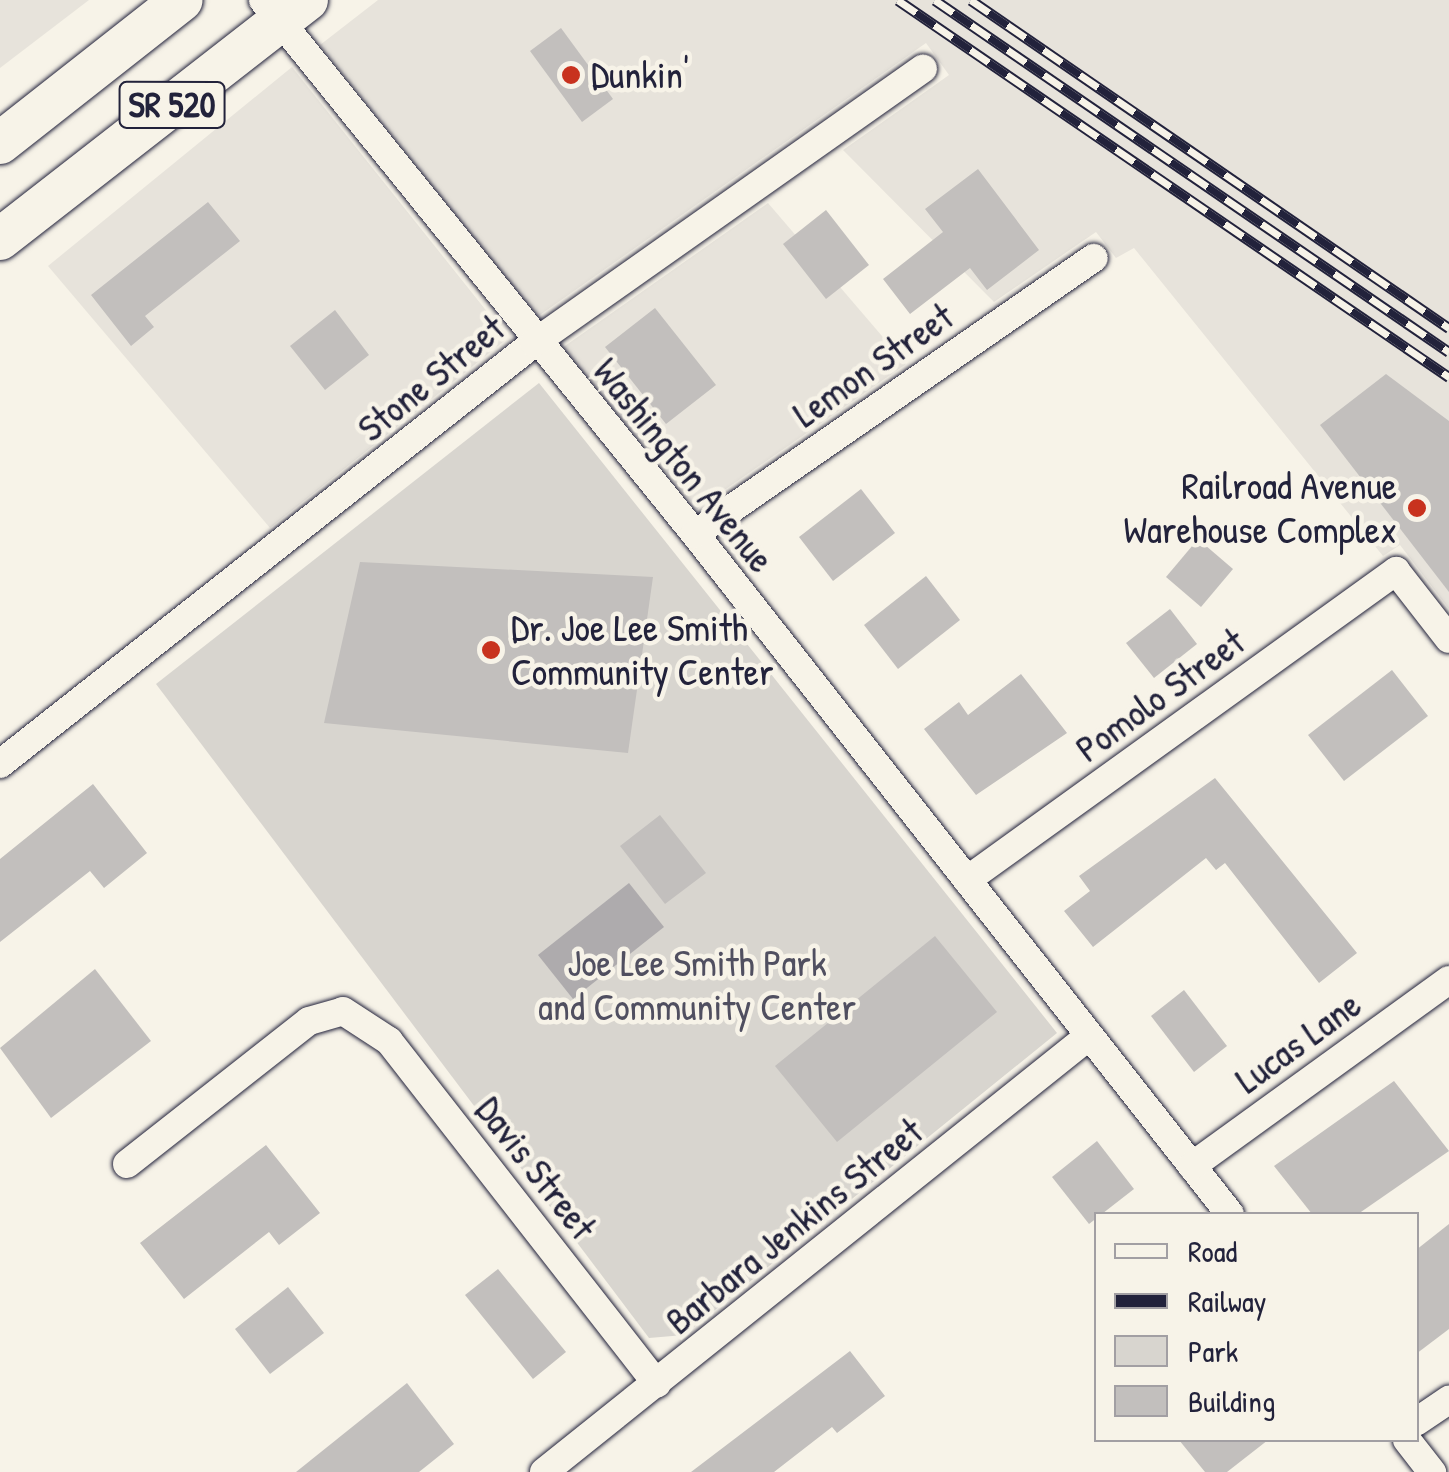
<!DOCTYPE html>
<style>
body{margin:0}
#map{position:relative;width:1449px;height:1472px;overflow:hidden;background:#f7f3e8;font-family:"Patrick Hand",sans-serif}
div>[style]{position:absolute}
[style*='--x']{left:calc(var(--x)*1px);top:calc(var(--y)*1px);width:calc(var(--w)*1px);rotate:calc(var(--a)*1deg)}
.built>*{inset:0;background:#e7e3db}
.green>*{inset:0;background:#d8d5cf}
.water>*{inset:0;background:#aeabad}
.building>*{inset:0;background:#c2bfbd}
.roads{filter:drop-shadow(0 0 2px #22223b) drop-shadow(0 0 2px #22223b)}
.street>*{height:28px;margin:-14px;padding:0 14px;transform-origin:14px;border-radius:14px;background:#f7f3e8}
.primary>*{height:42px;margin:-21px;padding:0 21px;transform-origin:21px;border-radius:21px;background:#f7f3e8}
.rail>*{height:11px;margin-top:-5.5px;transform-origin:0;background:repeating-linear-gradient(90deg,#f7f3e8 0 22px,#22223b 0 44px);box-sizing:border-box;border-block:2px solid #22223b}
.dots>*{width:28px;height:28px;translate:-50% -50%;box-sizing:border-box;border:5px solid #f7f3e8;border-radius:50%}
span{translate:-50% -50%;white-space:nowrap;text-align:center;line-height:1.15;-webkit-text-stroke:9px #f7f3e8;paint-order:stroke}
.shield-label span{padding:2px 8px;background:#f7f3e8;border:2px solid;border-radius:8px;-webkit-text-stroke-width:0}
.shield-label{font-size:35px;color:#22223b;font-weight:700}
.poi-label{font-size:38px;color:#22223b}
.left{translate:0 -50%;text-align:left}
.right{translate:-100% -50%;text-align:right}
.street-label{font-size:38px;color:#22223b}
.park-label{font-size:38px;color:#504f60}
.legend{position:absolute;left:1094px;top:1212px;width:325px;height:230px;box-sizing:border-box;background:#f7f3e8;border:2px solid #a29fa3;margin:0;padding:12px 18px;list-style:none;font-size:30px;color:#22223b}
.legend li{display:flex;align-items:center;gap:20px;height:50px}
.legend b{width:50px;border:2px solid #a29fa3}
</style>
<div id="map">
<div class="built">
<div style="clip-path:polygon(0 0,89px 0,0 68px)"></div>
<div style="clip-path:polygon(378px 0,1449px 0,1449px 609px,1400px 545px,1383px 556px,1134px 248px,1116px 258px,1096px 232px,994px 302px,843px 150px,949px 75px,926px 43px,537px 317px,320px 45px)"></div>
<div style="clip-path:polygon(292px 67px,508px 338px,270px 528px,48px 266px)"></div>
<div style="clip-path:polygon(768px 203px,906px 364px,697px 509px,562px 348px)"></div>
</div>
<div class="green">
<div style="clip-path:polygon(539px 383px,1057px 1033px,684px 1335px,649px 1338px,156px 684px)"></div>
</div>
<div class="water">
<div style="clip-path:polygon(629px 883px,664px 927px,573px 999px,538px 955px)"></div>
</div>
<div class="building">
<div style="clip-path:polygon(561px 28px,613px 99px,582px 122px,530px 51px)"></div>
<div style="clip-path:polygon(978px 169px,1039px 250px,987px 290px,970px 268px,910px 314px,883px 279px,943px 232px,925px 209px)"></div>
<div style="clip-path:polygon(208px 202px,240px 241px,145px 316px,154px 327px,131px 346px,91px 295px)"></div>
<div style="clip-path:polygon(826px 210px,869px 265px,826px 299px,783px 244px)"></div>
<div style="clip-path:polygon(655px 308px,716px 385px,666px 424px,605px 347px)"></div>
<div style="clip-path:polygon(335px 310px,369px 355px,325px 390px,290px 346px)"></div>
<div style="clip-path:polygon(1386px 374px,1449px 421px,1449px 592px,1320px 425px)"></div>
<div style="clip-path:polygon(861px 489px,895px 533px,833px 581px,799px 537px)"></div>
<div style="clip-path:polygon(1198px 539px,1233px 569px,1201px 607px,1166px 577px)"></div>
<div style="clip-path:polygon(360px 562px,653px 577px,628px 753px,324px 723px)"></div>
<div style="clip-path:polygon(926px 576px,960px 620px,898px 669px,864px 625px)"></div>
<div style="clip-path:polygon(1170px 609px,1197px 644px,1154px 678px,1126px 643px)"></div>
<div style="clip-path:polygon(1392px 670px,1428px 716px,1344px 781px,1308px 735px)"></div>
<div style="clip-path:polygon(1021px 674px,1067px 733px,976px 795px,924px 729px,959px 702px,968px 715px)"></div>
<div style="clip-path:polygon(1215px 778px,1357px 953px,1319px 983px,1225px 863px,1216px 870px,1206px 858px,1093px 947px,1064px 911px,1090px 891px,1079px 876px)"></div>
<div style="clip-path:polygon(93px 784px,147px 853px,104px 888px,90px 871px,0 942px,0 859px)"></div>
<div style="clip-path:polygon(660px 815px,706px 873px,665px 904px,620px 846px)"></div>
<div style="clip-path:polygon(935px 936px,997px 1012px,837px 1142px,775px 1066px)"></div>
<div style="clip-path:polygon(95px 969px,151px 1041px,51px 1118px,0 1048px)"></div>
<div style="clip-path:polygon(1184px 990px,1227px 1046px,1194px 1072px,1151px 1016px)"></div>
<div style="clip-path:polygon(1394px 1081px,1449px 1151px,1358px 1214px,1312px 1214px,1274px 1166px)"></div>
<div style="clip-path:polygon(1097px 1141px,1134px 1189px,1089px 1224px,1052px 1177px)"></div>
<div style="clip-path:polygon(266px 1145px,320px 1213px,279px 1245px,269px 1232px,184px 1299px,140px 1243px)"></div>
<div style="clip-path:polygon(1449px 1224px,1449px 1329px,1416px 1354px,1416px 1250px)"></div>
<div style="clip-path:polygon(498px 1269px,566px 1352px,533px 1379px,465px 1295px)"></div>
<div style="clip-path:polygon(288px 1287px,324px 1333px,270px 1374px,235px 1329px)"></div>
<div style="clip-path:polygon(850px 1351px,885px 1396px,837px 1433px,832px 1427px,774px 1472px,691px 1472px)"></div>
<div style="clip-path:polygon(407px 1383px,454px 1444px,419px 1472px,296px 1472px)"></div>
<div style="clip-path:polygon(1179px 1440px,1268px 1440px,1227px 1472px,1205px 1472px)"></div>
</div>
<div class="roads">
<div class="street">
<div style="--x:263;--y:0;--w:687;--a:51.03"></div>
<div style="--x:695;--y:534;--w:865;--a:51.81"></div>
<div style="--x:695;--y:534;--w:485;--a:-34.7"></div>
<div style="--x:0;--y:764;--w:680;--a:-38.25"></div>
<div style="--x:534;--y:343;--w:476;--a:-35.2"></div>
<div style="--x:967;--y:880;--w:529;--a:-35.76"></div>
<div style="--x:1396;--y:571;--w:86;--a:52.1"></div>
<div style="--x:127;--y:1164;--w:231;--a:-38.2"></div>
<div style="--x:309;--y:1021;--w:35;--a:-16"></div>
<div style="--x:343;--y:1011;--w:55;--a:33.1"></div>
<div style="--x:389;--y:1041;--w:435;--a:52"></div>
<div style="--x:1192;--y:1166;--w:317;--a:-35.9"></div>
<div style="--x:1416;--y:1422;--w:40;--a:-34"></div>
<div style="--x:1407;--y:1440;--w:41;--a:52"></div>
<div style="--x:544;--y:1472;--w:698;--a:-38.66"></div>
</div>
<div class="primary">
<div style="--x:0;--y:143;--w:231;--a:-38.2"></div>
<div style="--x:0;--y:239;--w:389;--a:-37.9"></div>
</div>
</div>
<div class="rail">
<div style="--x:898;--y:0;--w:668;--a:34.38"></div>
<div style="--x:935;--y:0;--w:623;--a:34.4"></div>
<div style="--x:971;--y:0;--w:580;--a:34.46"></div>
</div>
<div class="dots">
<div style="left:571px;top:75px;background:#c8321e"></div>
<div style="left:1417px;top:508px;background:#c8321e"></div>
<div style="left:491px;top:650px;background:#c8321e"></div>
</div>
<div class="shield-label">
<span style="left:172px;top:105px">SR 520</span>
</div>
<div class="poi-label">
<span class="left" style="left:591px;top:75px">Dunkin'</span>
<span class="right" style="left:1397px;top:508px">Railroad Avenue<br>Warehouse Complex</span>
<span class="left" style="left:511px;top:650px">Dr. Joe Lee Smith<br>Community Center</span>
</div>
<div class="street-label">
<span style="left:873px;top:365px;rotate:-35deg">Lemon Street</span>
<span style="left:431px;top:378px;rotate:-39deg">Stone Street</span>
<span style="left:684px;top:465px;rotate:51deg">Washington Avenue</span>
<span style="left:1160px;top:695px;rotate:-36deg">Pomolo Street</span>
<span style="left:1298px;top:1042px;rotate:-36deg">Lucas Lane</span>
<span style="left:536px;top:1168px;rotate:52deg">Davis Street</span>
<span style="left:794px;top:1226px;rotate:-39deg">Barbara Jenkins Street</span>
</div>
<div class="park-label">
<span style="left:697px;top:985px">Joe Lee Smith Park<br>and Community Center</span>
</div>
<ul class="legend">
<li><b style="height:12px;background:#f7f3e8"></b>Road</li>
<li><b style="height:12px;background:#22223b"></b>Railway</li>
<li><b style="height:28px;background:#d8d5cf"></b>Park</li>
<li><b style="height:28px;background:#c2bfbd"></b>Building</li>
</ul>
</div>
